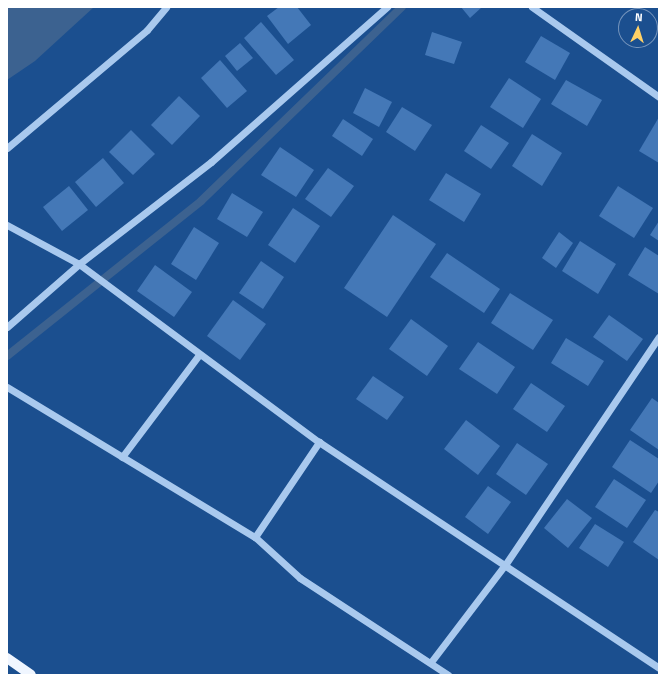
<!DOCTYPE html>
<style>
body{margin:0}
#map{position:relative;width:666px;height:682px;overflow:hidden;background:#1b4f8f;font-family:"Titillium Web",sans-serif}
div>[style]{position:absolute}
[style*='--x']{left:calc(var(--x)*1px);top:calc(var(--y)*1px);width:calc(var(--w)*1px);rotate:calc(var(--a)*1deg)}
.water>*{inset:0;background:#3c6290}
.stream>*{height:8px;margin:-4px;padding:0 4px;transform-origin:4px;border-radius:4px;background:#3c6290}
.building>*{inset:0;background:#4478b7}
.minor>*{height:7px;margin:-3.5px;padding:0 3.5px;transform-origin:3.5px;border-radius:3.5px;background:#a9c9ee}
.major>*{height:10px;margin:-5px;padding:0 5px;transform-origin:5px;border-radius:5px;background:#f0f6ff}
span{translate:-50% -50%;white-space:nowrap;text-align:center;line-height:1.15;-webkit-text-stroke:3px #1b4f8f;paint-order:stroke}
.frame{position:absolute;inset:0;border:8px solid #fff;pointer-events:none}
.north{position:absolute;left:618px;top:8px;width:40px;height:40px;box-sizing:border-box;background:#1b4f8f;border:1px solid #7695bc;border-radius:50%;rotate:4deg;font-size:11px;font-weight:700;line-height:16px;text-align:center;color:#fff}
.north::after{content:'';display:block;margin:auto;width:14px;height:18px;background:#ffd166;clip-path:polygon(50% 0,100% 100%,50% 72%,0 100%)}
</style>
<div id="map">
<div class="water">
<div style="clip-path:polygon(7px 7px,94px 7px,35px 61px,7px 80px)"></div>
</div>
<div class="stream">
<div style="--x:7;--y:356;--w:248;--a:-38.6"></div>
<div style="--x:201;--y:201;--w:279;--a:-44"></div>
</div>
<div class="building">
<div style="clip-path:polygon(279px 7px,297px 7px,311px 25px,288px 44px,267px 16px)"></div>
<div style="clip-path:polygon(461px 7px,482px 7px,470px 18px)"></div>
<div style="clip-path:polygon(261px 22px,294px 60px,276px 75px,244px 38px)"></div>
<div style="clip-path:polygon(432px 32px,462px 42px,454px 64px,425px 55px)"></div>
<div style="clip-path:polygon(541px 36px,570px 53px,555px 80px,525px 62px)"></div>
<div style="clip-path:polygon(240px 43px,253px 58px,237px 71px,225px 56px)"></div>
<div style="clip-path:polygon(220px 60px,247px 91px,227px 108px,201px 78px)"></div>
<div style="clip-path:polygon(509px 78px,541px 99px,523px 128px,490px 107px)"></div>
<div style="clip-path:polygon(566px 80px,602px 100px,587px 126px,551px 104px)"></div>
<div style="clip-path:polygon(365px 88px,392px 102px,379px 127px,353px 113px)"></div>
<div style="clip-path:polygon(179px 96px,200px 116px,172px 145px,151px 125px)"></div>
<div style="clip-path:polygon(402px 107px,432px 125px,415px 151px,386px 132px)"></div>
<div style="clip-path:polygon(659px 117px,659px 163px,639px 151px)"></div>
<div style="clip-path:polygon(343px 119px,373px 139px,362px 156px,332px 136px)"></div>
<div style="clip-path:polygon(481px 125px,509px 143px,491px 169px,464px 151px)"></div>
<div style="clip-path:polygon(131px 130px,155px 154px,133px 175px,109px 152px)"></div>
<div style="clip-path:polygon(532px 134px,562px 153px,542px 186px,512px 166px)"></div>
<div style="clip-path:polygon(280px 147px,314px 170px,296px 197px,261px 175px)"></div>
<div style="clip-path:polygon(103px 158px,124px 183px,96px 207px,75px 182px)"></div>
<div style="clip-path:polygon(328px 168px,354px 186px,331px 217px,305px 199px)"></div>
<div style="clip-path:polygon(446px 173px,481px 194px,464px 222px,429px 200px)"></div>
<div style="clip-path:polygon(69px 186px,88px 210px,62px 231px,43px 207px)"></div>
<div style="clip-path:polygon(618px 186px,653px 208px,634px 238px,599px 216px)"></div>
<div style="clip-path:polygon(232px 193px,263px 212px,247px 237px,217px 219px)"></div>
<div style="clip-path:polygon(293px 208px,320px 226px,295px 263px,268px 245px)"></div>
<div style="clip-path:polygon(393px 215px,436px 244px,387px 317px,344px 288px)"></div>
<div style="clip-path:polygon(659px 221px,659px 241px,650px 235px)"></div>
<div style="clip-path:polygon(194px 227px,219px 243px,196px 280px,171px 264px)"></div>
<div style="clip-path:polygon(559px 232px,573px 243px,556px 268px,542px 258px)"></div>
<div style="clip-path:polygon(580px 241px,616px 264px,598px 294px,562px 271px)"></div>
<div style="clip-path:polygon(645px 247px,659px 256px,659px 294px,628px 275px)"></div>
<div style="clip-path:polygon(447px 253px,500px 289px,484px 313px,430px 277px)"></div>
<div style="clip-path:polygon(261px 261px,284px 277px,263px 309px,239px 293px)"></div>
<div style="clip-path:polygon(155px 265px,192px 292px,174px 317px,137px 291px)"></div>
<div style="clip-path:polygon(510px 293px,553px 320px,533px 350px,491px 323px)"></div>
<div style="clip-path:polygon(233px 300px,266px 324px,240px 360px,207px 336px)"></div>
<div style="clip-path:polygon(609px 315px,643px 339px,627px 361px,593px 337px)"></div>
<div style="clip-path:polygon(411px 319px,448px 346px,427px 376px,389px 349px)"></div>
<div style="clip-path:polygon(566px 338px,604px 361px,588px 386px,551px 363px)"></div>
<div style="clip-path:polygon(478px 342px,515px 367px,497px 394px,459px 369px)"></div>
<div style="clip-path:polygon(373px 376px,404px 397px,387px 420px,356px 399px)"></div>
<div style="clip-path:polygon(531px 383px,565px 406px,547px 432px,513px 409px)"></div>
<div style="clip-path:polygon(652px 398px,659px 403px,659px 450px,630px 430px)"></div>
<div style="clip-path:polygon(466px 420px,500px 446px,478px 475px,444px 449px)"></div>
<div style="clip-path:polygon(630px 440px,659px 459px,659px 481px,651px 493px,612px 467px)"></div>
<div style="clip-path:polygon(517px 443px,548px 464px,526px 495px,496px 474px)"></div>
<div style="clip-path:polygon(614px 479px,646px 500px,627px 528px,595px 507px)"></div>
<div style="clip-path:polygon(488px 486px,511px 502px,488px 534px,465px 517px)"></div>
<div style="clip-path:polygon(567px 499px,592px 518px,568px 548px,544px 528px)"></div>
<div style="clip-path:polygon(655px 510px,659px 512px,659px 560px,633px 542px)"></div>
<div style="clip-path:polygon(595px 524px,624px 542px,608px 567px,579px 548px)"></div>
</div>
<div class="minor">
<div style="--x:532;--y:7;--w:156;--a:35.3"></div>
<div style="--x:7;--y:148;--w:183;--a:-40.1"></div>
<div style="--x:147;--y:30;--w:30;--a:-50"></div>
<div style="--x:7;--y:225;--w:82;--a:28.4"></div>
<div style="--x:79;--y:264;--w:299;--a:36.6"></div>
<div style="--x:319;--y:442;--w:408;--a:33.6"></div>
<div style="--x:7;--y:327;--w:96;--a:-41.2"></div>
<div style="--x:79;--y:264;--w:167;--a:-37.7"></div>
<div style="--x:211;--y:162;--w:235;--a:-41.4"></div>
<div style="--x:7;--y:387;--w:290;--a:31.2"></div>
<div style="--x:255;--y:537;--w:61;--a:42.3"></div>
<div style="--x:300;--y:578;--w:177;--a:33.2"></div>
<div style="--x:122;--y:457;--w:126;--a:-53"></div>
<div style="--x:255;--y:537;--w:115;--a:-56"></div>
<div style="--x:431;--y:662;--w:122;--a:-52.7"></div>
<div style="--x:505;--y:565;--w:275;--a:-56"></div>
</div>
<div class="major">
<div style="--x:7;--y:658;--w:29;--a:35"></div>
</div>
<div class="frame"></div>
<div class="north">N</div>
</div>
